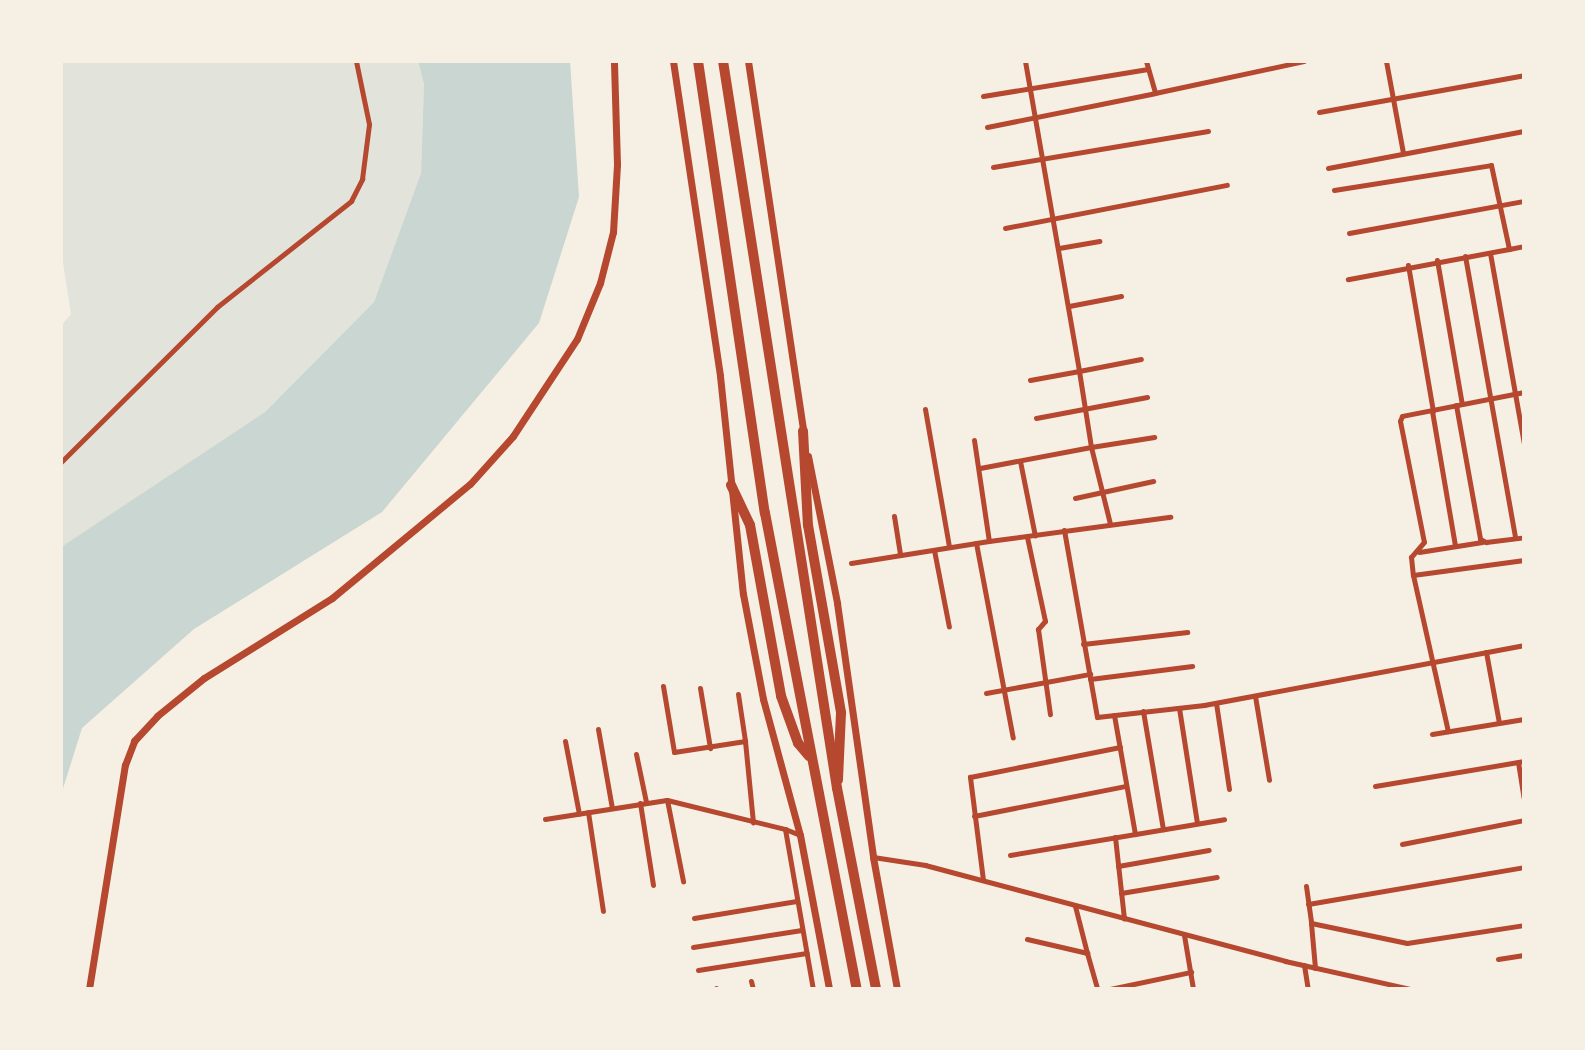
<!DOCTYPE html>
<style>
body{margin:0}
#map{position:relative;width:1585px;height:1050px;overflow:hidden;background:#f6efe4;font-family:"Space Grotesk",sans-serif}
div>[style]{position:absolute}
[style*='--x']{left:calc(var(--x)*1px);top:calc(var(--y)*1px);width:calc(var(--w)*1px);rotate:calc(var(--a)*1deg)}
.green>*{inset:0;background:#e2e4dc}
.water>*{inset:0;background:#c9d6d2}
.minor>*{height:5px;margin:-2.5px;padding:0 2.5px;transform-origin:2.5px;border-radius:2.5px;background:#b5482f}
.tertiary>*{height:7px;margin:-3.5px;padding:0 3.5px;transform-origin:3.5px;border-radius:3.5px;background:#b5482f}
.trunk>*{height:10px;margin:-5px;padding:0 5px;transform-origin:5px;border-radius:5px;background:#b5482f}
span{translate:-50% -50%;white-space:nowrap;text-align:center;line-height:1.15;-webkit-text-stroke:5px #f6efe4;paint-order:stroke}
.frame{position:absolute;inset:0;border:63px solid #f6efe4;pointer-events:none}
</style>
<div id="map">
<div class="green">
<div style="clip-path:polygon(61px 61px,418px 61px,424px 84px,421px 173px,374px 302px,265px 412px,61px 547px,61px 326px,71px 314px,61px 250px)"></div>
</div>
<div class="water">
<div style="clip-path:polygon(418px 61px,570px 61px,579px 197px,539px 323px,382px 512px,194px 629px,82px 728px,61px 795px,61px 547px,265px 412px,374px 302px,421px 173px,424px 84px)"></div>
</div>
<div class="minor">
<div style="--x:1025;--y:61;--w:315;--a:80.1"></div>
<div style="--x:1079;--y:371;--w:63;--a:-11"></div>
<div style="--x:1146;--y:61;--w:33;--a:74"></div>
<div style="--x:1155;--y:93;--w:152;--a:-12.1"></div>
<div style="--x:1386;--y:61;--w:94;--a:79.5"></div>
<div style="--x:983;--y:96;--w:167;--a:-9.3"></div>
<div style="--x:1319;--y:112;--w:208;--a:-10.2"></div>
<div style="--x:987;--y:127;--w:171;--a:-11.4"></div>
<div style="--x:993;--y:167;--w:218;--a:-9.5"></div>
<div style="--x:1328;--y:168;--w:199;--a:-10.7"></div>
<div style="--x:1334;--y:190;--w:159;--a:-9"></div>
<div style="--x:1491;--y:165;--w:86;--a:77.9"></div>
<div style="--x:1509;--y:249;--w:164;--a:169.4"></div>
<div style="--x:1005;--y:228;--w:226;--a:-11"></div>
<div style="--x:1349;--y:233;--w:178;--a:-10.4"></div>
<div style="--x:1059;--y:248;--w:41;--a:-9.9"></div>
<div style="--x:1509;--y:249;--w:15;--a:-11"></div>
<div style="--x:1490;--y:253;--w:194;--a:79.9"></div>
<div style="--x:1465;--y:256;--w:286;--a:79.9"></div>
<div style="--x:1437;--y:260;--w:146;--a:80.2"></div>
<div style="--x:1408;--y:265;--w:148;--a:80.3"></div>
<div style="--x:1069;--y:306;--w:53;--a:-10.9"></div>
<div style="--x:1030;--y:380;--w:50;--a:-10.4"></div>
<div style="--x:1079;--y:371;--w:77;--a:81"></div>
<div style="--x:1091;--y:447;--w:64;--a:-9"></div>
<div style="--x:1524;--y:392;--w:124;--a:168.9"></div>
<div style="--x:1402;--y:416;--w:5;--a:112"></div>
<div style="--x:1400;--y:421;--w:123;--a:78.8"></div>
<div style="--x:1424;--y:542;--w:20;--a:131"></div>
<div style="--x:1411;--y:557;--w:18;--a:84"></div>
<div style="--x:1413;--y:575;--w:112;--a:-7.7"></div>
<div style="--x:1456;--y:405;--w:136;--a:79.8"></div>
<div style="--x:1480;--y:539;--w:7;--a:27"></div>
<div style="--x:1486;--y:542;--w:38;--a:-7"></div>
<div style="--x:925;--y:409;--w:140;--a:80.1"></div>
<div style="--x:1432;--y:411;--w:137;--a:80.3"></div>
<div style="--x:1036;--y:418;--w:113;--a:-10.7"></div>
<div style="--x:974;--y:440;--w:102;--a:81.6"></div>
<div style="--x:989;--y:541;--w:183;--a:-7.6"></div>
<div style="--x:1020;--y:461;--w:76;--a:78.7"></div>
<div style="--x:61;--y:462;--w:220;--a:-44.8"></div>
<div style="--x:217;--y:307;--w:171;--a:-38.3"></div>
<div style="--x:351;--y:201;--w:25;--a:-63"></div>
<div style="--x:362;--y:179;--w:55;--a:-82.7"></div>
<div style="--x:369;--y:124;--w:64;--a:-101.7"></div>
<div style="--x:980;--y:468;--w:113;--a:-10.7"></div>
<div style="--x:1091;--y:447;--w:79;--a:76.1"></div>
<div style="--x:1075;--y:498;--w:80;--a:-12.3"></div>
<div style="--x:894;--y:516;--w:39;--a:81"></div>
<div style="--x:1064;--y:530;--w:190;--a:80"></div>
<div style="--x:1097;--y:717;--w:108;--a:-6.4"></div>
<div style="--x:1204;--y:705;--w:326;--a:-10.6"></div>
<div style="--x:1027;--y:537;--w:86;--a:77.9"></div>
<div style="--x:1045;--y:621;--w:11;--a:131"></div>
<div style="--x:1038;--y:629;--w:86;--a:82"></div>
<div style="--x:989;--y:541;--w:13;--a:171"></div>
<div style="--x:976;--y:543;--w:198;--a:79.3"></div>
<div style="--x:934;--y:550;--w:78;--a:79"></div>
<div style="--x:1419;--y:552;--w:64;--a:-9"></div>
<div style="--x:851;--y:563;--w:127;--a:-9.1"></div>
<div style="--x:1413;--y:575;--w:160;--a:77.4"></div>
<div style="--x:1083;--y:644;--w:105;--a:-6.6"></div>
<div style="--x:1486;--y:652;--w:72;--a:79.6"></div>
<div style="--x:1090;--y:679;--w:103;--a:-7.3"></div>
<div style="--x:663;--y:686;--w:67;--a:80.5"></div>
<div style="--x:674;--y:752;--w:72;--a:-8.8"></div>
<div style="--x:745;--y:741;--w:82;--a:84.4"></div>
<div style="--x:700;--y:688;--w:61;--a:80.5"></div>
<div style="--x:986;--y:693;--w:106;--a:-10.4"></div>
<div style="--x:738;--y:694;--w:48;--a:81.5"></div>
<div style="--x:1255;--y:696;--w:85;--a:80.5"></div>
<div style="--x:1216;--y:703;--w:87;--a:81.4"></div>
<div style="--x:1179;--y:708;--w:116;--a:81.1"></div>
<div style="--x:1143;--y:711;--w:120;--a:80.4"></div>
<div style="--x:1114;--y:715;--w:121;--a:80"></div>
<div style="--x:598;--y:729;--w:80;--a:80"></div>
<div style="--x:1432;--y:734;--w:93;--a:-9.3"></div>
<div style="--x:565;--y:741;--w:74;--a:79.1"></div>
<div style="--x:636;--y:754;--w:49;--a:78.2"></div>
<div style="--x:1518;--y:762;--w:36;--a:81"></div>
<div style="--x:1375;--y:786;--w:151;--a:-9.5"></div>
<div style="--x:667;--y:800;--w:83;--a:78.8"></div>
<div style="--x:640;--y:803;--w:83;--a:81"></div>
<div style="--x:588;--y:812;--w:100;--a:81.4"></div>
<div style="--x:974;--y:816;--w:155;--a:-11.2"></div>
<div style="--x:545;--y:819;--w:123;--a:-8.9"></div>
<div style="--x:667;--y:800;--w:122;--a:13.8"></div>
<div style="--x:800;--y:835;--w:16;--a:-158"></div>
<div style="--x:785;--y:829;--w:162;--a:80.1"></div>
<div style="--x:1115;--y:837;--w:82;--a:83.7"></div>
<div style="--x:1402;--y:844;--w:124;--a:-11.1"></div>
<div style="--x:1010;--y:855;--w:217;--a:-9.5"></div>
<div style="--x:873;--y:857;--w:53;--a:8.7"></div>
<div style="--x:925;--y:865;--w:373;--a:14.9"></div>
<div style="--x:1285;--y:961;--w:128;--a:12.6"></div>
<div style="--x:1118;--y:866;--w:92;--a:-10"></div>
<div style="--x:983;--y:880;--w:104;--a:-97.2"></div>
<div style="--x:970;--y:777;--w:153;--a:-11.3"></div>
<div style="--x:1306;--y:886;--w:37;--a:82"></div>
<div style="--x:1121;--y:893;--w:97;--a:-9.5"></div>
<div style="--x:1308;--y:904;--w:219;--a:-9.7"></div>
<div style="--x:1075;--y:906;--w:49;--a:75.7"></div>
<div style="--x:694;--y:918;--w:104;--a:-9.4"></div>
<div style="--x:1184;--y:935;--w:55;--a:80.5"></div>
<div style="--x:1027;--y:939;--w:62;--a:13.1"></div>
<div style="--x:1087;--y:953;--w:37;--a:74"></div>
<div style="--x:693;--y:947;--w:110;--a:-8.9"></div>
<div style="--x:1498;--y:959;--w:26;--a:-9"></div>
<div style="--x:1304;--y:965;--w:24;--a:81"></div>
<div style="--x:1315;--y:968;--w:45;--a:-95.1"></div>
<div style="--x:1311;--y:923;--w:98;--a:11.8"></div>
<div style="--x:1407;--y:943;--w:118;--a:-8.7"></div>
<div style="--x:698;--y:970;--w:110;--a:-8.9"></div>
<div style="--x:751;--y:981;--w:8;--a:76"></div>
<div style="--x:716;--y:988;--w:1;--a:90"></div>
<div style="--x:1110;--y:989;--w:83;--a:-11.9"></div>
</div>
<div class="tertiary">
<div style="--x:673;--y:61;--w:318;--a:81.5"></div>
<div style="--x:720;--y:376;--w:219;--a:84"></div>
<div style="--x:743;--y:594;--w:107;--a:79.2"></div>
<div style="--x:763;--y:699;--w:141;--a:74.8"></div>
<div style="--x:800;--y:835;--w:157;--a:79.3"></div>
<div style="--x:748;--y:61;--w:377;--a:81.5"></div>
<div style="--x:808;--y:456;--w:150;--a:78.8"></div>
<div style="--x:837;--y:603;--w:257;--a:81.9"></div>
<div style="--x:873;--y:857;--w:134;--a:79.7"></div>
<div style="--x:89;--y:989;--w:227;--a:-80.9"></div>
<div style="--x:125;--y:765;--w:26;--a:-69"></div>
<div style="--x:134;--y:741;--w:34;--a:-47"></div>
<div style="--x:157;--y:716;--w:60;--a:-39"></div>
<div style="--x:204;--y:678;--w:151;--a:-32"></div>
<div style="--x:332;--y:598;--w:179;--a:-39.6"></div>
<div style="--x:470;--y:484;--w:64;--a:-48.1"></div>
<div style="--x:513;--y:436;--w:116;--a:-56.6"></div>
<div style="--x:577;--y:339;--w:61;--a:-67.7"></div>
<div style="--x:600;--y:283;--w:53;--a:-75.7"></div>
<div style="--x:613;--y:232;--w:68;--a:-86.6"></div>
<div style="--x:617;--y:164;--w:103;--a:-91.7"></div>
</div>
<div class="trunk">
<div style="--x:698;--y:61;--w:457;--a:81.6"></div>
<div style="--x:765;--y:513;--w:485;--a:79.1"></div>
<div style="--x:723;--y:61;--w:736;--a:81.09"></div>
<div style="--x:837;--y:788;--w:205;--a:79"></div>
<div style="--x:803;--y:431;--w:94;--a:87"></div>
<div style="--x:808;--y:525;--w:191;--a:80"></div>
<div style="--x:841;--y:713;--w:67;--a:92.6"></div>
<div style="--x:731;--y:485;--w:44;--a:64.6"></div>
<div style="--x:750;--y:525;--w:174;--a:79.7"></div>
<div style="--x:781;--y:696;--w:50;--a:70.1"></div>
<div style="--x:798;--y:743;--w:17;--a:50"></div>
</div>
<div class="frame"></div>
</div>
